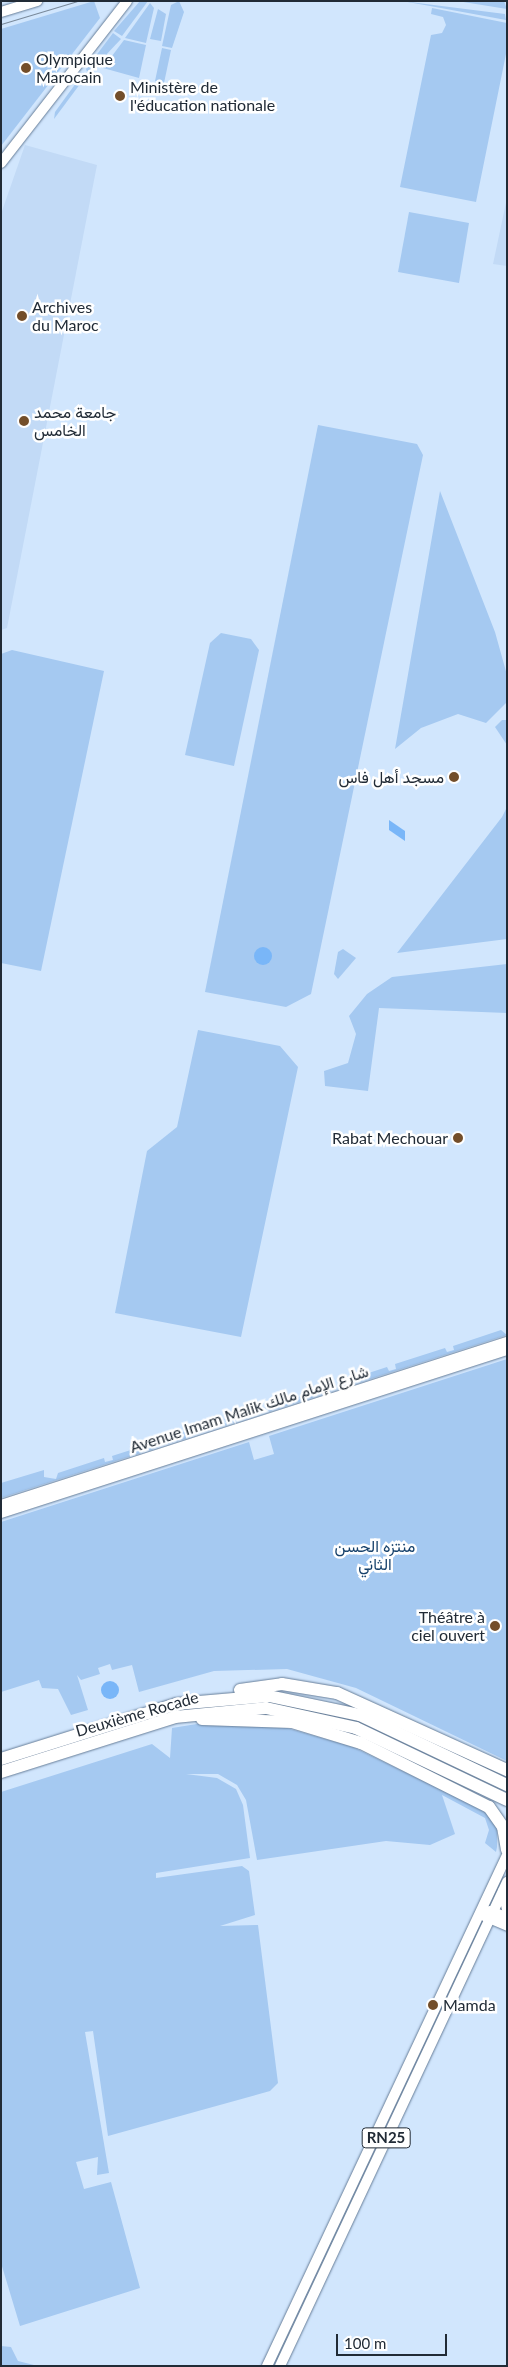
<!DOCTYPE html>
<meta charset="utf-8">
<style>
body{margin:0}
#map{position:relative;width:508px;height:2367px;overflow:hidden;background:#d1e6fd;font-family:Lato,Vazirmatn,sans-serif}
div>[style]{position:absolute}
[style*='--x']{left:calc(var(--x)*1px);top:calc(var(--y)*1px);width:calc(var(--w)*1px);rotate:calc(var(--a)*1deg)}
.built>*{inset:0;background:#c2daf6}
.green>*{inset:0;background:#a5c9f1}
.water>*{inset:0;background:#79b6f8}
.round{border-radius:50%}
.roads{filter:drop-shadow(0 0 1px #667d98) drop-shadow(0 0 1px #667d98)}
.minor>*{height:9px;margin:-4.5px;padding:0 4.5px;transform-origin:4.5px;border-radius:4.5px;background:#fff}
.major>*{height:10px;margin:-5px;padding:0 5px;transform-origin:5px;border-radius:5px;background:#fff}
.highway>*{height:12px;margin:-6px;padding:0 6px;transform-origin:6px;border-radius:6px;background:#fff}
.tram>*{height:1px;margin:-0.5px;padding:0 0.5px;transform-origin:0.5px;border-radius:0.5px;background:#79899a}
.dots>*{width:14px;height:14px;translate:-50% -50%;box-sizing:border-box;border:2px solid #fff;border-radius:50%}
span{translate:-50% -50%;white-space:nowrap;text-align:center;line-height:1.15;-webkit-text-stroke:5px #fff;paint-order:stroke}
.shield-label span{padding:1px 4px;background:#fff;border:1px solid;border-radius:4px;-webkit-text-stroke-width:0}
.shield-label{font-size:15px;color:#212b36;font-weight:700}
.poi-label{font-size:16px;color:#212b36}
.left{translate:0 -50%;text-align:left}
.right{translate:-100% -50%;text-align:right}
.street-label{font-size:16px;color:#212b36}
.park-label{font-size:16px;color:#16416b}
.frame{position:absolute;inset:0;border:2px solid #212b36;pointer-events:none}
.scale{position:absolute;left:336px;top:2334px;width:111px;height:22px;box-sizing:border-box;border:2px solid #212b36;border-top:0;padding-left:6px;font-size:15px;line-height:18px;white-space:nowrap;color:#212b36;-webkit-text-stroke:4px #fff;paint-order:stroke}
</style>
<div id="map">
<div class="built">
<div style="clip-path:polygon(25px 145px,97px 165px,7px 628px,1px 630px,1px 214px)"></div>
<div style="clip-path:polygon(507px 198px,507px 266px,493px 264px)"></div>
</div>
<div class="green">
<div style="clip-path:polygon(94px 1px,100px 18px,1px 146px,1px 29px)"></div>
<div style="clip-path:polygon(140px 1px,148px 1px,122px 36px,114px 31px)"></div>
<div style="clip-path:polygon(179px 1px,184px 12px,172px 48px,162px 46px,171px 5px)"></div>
<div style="clip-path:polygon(402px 1px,505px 14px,506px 20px,430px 6px)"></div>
<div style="clip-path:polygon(457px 1px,504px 1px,507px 9px)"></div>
<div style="clip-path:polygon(150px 3px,154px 8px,146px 43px,125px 38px)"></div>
<div style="clip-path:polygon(432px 8px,507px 23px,507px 49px,476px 202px,400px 187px,431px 35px,442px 33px,446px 25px,443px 17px,431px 14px)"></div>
<div style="clip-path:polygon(158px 9px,166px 14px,161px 41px,150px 39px)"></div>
<div style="clip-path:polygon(113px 33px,121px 39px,88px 74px,86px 69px)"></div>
<div style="clip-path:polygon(124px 40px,146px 45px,139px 78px,103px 68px)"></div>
<div style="clip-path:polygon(162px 48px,171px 50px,164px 83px,155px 81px)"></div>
<div style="clip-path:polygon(84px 72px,86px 76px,54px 119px,55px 112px)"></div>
<div style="clip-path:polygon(409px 212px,469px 223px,459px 283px,398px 272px)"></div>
<div style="clip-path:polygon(318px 425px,417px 444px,423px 455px,311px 994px,286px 1007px,205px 992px)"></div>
<div style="clip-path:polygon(440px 491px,495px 632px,507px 675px,507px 702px,486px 723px,458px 714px,421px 728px,395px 749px)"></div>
<div style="clip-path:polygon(221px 633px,251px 639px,259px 650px,234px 766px,185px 755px,210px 643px)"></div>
<div style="clip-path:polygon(12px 650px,104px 671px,41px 971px,1px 963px,1px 654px)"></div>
<div style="clip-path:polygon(502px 720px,507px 720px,507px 745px,495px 727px)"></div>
<div style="clip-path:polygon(507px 807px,507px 939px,397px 953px,502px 817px)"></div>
<div style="clip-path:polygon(343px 949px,356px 958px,338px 979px,334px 974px,338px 952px)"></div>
<div style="clip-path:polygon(507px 964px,507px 1013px,379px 1008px,368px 1091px,325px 1086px,324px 1071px,348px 1063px,356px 1034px,349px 1016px,367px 994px,392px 977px)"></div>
<div style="clip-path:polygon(198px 1030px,280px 1046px,298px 1067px,241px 1337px,115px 1313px,147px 1151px,177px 1127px)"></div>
<div style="clip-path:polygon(501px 1330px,507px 1335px,268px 1412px,259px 1408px,283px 1405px,282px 1401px,339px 1387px,338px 1383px,387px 1367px,389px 1371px,396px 1369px,395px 1364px,445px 1348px,447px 1352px,454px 1350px,453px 1346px)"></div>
<div style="clip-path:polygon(507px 1359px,507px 1761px,356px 1688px,287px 1669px,214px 1671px,139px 1692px,132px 1665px,112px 1670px,110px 1664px,98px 1668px,100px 1674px,81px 1680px,77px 1675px,88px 1710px,71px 1715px,58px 1689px,42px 1688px,39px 1680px,1px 1692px,1px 1522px,249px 1442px,254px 1460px,274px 1454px,269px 1436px)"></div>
<div style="clip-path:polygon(239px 1414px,234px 1423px,1px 1498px,1px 1483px,44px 1470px,44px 1477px,56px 1479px,58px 1473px,104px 1458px,105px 1462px,113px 1460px,112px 1456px,162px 1440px,163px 1443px,171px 1441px,170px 1436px,216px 1422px,217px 1426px,226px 1423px,224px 1419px)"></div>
<div style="clip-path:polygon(203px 1723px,287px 1728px,353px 1747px,485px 1811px,497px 1828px,497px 1847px,496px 1852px,485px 1843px,489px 1830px,485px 1818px,442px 1795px,455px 1834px,430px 1845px,386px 1841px,257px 1860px,246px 1800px,237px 1785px,218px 1774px,186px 1774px,217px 1778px,236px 1789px,243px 1805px,250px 1858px,156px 1873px,156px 1878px,242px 1866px,249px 1871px,255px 1915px,220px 1926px,258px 1925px,278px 2083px,270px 2091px,108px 2136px,93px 2031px,85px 2032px,109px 2173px,97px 2175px,98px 2157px,76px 2162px,84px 2189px,111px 2182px,140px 2288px,20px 2326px,1px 2263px,1px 1792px,152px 1744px,170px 1758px,172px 1728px)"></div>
<div style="clip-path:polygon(1px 2346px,11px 2347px,18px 2361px,38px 2366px,1px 2366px)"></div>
</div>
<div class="water">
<div style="clip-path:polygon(389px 820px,405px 831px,405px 841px,389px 830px)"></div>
<div class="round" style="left:254px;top:947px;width:18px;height:18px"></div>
<div class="round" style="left:101px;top:1681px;width:18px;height:18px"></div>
</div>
<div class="roads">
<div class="minor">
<div style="--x:479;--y:1914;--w:12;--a:-20"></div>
<div style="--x:490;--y:1910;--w:18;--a:22"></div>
<div style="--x:484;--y:1916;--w:25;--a:23"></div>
</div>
<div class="major">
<div style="--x:1;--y:12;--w:38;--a:-17"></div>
<div style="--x:1;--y:163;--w:205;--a:-52.1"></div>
<div style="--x:1;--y:1505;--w:532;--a:-17.86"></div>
<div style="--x:1;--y:1513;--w:532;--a:-17.86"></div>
<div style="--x:503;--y:1891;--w:19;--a:78"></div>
<div style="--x:267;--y:2366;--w:565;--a:-64.84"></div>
<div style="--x:280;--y:2366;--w:535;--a:-64.87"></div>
</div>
<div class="highway">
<div style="--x:240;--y:1690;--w:42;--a:-8.1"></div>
<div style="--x:282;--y:1684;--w:56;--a:9.3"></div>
<div style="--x:337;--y:1693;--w:187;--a:24.4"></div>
<div style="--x:202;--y:1719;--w:90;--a:1.9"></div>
<div style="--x:292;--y:1722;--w:72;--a:16.9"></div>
<div style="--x:361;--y:1743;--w:143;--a:26.6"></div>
<div style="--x:489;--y:1807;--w:24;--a:55"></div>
<div style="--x:503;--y:1827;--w:23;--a:80"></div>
<div style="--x:1;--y:1759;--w:183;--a:-17.4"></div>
<div style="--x:176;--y:1704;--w:93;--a:-4.9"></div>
<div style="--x:269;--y:1696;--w:93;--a:11.8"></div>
<div style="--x:360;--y:1715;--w:163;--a:25.5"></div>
<div style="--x:1;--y:1772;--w:182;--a:-17.5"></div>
<div style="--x:175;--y:1717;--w:91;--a:-5.6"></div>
<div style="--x:266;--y:1708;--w:92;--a:12.5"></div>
<div style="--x:356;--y:1728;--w:167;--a:25.5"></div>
</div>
</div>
<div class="tram">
<div style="--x:1;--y:24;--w:79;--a:-16.8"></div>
</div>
<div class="dots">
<div style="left:26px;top:68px;background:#734e2a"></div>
<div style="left:120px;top:96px;background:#734e2a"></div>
<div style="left:22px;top:316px;background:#734e2a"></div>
<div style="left:24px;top:421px;background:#734e2a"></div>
<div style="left:454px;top:777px;background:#734e2a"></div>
<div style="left:458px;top:1138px;background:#734e2a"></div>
<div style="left:495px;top:1626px;background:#734e2a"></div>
<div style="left:433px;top:2005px;background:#734e2a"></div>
</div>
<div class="shield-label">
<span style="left:386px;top:2138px">RN25</span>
</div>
<div class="poi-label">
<span class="left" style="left:36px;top:68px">Olympique<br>Marocain</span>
<span class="left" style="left:130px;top:96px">Ministère de<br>l'éducation nationale</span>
<span class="left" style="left:32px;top:316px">Archives<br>du Maroc</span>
<span class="left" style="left:34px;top:421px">جامعة محمد<br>الخامس</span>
<span class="right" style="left:444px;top:777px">مسجد أهل فاس</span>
<span class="right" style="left:448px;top:1138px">Rabat Mechouar</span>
<span class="right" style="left:485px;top:1626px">Théâtre à<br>ciel ouvert</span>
<span class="left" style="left:443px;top:2005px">Mamda</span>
</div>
<div class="street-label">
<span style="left:249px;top:1409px;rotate:-18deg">Avenue Imam Malik شارع الإمام مالك</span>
<span style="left:137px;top:1714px;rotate:-16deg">Deuxième Rocade</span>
</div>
<div class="park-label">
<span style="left:375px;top:1555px">منتزه الحسن<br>الثاني</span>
</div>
<div class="frame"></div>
<div class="scale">100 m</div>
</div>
